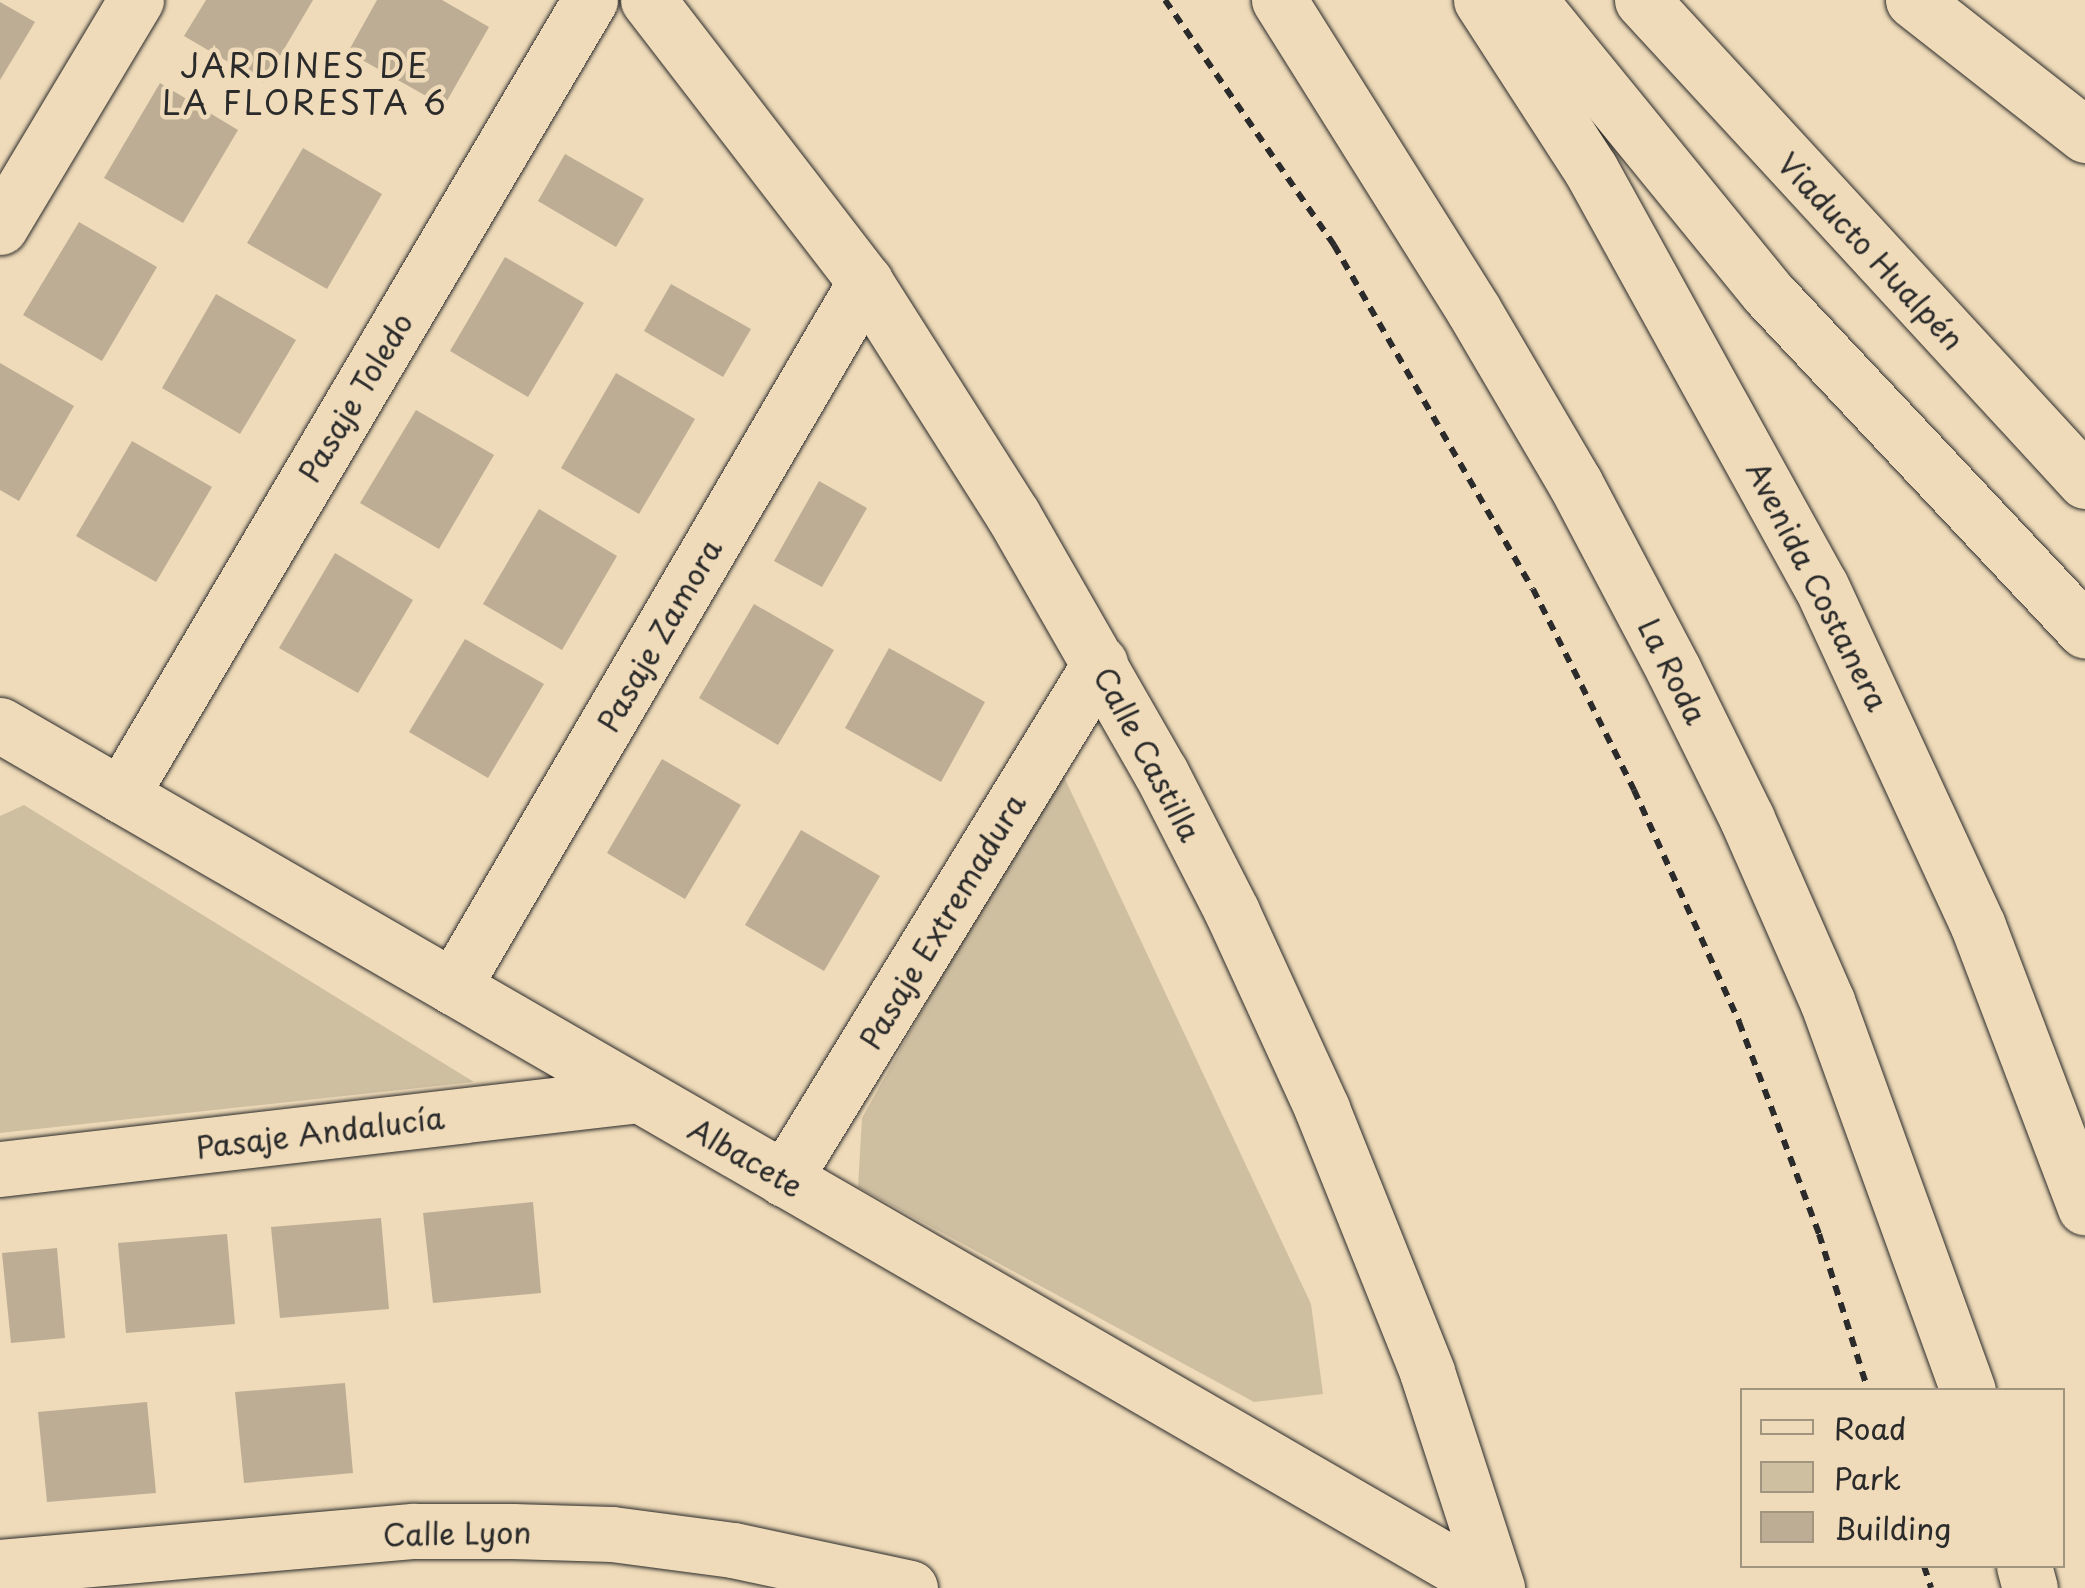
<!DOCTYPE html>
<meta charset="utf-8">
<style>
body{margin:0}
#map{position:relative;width:2085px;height:1588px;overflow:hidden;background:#efdbb9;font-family:"Playpen Sans",sans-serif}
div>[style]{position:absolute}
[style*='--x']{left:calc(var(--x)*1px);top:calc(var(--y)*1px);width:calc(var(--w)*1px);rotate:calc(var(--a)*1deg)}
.green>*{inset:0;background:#cfbfa1}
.building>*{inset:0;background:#bcad94}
.path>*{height:6px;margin-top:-3px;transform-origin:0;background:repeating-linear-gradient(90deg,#2b2b2b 0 10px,transparent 0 18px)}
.roads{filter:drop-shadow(0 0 2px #2b2b2b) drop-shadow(0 0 2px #2b2b2b)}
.minor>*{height:55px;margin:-27.5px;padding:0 27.5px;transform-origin:27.5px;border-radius:27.5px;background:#efdbb9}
.major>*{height:55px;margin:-27.5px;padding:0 27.5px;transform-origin:27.5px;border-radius:27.5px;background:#efdbb9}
.highway>*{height:55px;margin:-27.5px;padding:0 27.5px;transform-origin:27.5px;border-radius:27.5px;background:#efdbb9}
span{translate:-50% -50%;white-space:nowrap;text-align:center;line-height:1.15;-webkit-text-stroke:9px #efdbb9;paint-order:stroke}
.street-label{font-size:30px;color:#2b2b2b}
.neighbourhood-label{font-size:32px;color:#2b2b2b;letter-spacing:2.5px}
.legend{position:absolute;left:1740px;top:1388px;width:325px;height:180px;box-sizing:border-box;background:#efdbb9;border:2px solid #a19580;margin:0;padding:12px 18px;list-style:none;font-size:30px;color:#2b2b2b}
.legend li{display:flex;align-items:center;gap:20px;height:50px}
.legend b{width:50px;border:2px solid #a19580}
</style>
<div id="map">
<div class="green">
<div style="clip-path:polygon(1059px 766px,1311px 1304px,1323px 1394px,1254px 1402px,858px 1187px,862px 1118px)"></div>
<div style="clip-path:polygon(24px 805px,474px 1082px,0 1133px,0 816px)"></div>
</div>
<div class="building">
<div style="clip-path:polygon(206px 0,313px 0,264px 83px,184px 36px)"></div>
<div style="clip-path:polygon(377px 0,442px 0,489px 27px,444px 106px,348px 52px)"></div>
<div style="clip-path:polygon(0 2px,35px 22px,0 80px)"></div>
<div style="clip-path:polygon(160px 83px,238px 130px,183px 223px,104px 178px)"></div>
<div style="clip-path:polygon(303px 148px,382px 194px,327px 289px,247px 243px)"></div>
<div style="clip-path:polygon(565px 154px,644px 199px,616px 247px,538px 201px)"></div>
<div style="clip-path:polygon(79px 222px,157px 267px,102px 361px,23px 315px)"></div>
<div style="clip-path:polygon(505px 257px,584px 303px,528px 397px,450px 351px)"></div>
<div style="clip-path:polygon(671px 284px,751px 329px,723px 377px,644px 331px)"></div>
<div style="clip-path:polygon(216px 294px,296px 340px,240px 434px,162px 388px)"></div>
<div style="clip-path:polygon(0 363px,74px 406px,19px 501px,0 490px)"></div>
<div style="clip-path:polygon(616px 373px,695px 419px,639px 514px,561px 468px)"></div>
<div style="clip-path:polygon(416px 410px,494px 455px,439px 549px,360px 503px)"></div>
<div style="clip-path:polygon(132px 441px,212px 487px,156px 582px,76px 536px)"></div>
<div style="clip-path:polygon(819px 481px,867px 508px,822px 587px,774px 561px)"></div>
<div style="clip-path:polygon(539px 509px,617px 556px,562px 650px,483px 604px)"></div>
<div style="clip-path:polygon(335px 553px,413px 600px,358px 693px,279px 648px)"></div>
<div style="clip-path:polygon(754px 604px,834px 650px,778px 745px,699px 698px)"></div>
<div style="clip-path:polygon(465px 639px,544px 684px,488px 778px,409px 732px)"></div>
<div style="clip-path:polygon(889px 648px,985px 702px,941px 782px,845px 728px)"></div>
<div style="clip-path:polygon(662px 759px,741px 805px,685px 899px,607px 853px)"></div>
<div style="clip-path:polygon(801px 830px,880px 876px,824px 971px,745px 925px)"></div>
<div style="clip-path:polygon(533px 1202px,541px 1293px,433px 1303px,423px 1213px)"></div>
<div style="clip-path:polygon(381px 1218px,389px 1309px,280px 1318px,271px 1227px)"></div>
<div style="clip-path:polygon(227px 1234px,235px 1324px,126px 1333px,118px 1243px)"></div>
<div style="clip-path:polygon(57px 1248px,65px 1338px,11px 1343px,2px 1253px)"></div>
<div style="clip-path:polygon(345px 1383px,353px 1473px,244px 1483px,235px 1392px)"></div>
<div style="clip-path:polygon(147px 1402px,156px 1493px,47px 1502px,38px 1412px)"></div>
</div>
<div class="path">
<div style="--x:1165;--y:0;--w:298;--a:55.4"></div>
<div style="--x:1334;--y:245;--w:397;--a:60"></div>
<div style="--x:1533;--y:589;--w:225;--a:63.3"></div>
<div style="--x:1634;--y:790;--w:255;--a:65.6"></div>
<div style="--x:1739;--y:1022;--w:227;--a:69.3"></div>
<div style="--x:1819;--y:1234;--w:164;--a:72.6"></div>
<div style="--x:1924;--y:1566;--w:23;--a:72"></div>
</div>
<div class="roads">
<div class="minor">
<div style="--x:648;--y:0;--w:356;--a:52.4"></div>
<div style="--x:865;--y:282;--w:276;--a:57.6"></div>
<div style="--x:1013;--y:515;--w:297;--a:60.2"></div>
<div style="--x:1161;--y:773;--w:156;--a:62.9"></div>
<div style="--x:1232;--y:912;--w:217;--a:65.4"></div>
<div style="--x:1322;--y:1109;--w:283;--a:68.2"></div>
<div style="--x:1427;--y:1372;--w:227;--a:72"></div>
<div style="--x:1279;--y:0;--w:367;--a:57.9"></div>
<div style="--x:1474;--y:311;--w:199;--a:59.6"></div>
<div style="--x:1575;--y:483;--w:212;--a:62.2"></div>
<div style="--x:1674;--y:671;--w:165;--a:63.7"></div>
<div style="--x:1747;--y:819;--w:199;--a:66.3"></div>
<div style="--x:1827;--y:1001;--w:414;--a:70.1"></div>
<div style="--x:0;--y:227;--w:265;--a:-59.1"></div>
<div style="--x:0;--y:725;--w:1724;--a:30.03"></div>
<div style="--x:121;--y:795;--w:923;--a:-59.46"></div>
<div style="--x:453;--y:987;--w:817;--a:-59.7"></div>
<div style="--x:0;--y:1169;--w:644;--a:-6.6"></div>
<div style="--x:784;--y:1179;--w:605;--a:-58.52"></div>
<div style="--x:2024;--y:1566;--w:23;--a:75"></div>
<div style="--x:0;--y:1567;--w:416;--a:-5"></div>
<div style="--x:414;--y:1531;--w:98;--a:0"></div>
<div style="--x:512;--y:1531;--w:100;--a:1.7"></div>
<div style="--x:612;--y:1534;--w:122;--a:7.5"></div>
<div style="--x:733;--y:1550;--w:181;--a:12.1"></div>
</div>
<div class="major">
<div style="--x:1481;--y:0;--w:202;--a:57.1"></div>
<div style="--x:1591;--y:170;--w:475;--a:61.1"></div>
<div style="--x:1821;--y:586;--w:374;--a:65.2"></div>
<div style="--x:1978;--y:926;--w:301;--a:69.2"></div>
<div style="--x:1642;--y:0;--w:654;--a:47.35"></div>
</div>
<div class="highway">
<div style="--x:1529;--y:0;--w:378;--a:50.8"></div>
<div style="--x:1768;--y:293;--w:463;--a:46.8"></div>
<div style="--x:1913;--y:0;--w:219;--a:38.1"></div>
</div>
</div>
<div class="street-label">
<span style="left:1871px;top:251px;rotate:47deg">Viaducto Hualpén</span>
<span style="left:355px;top:397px;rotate:-59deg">Pasaje Toledo</span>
<span style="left:1818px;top:586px;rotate:63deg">Avenida Costanera</span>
<span style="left:659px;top:635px;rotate:-60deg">Pasaje Zamora</span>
<span style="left:1673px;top:671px;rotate:63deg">La Roda</span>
<span style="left:1148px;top:754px;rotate:62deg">Calle Castilla</span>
<span style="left:942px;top:921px;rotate:-59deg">Pasaje Extremadura</span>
<span style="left:320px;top:1132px;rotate:-7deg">Pasaje Andalucía</span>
<span style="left:746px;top:1157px;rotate:30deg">Albacete</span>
<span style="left:457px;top:1533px;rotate:-1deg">Calle Lyon</span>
</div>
<div class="neighbourhood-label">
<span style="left:305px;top:84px">JARDINES DE<br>LA FLORESTA 6</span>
</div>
<ul class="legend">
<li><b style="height:12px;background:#efdbb9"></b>Road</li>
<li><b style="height:28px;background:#cfbfa1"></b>Park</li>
<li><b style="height:28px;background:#bcad94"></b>Building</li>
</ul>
</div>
